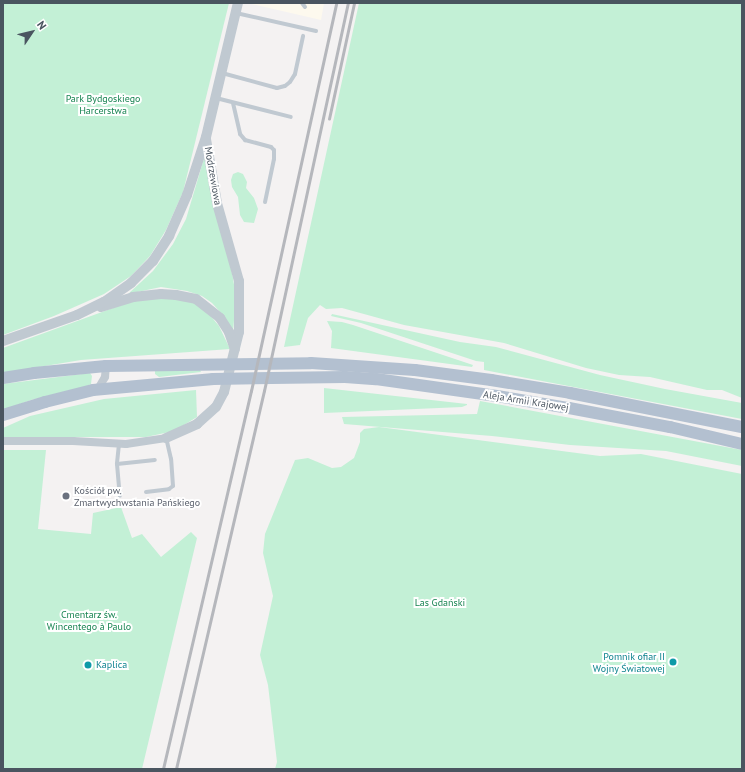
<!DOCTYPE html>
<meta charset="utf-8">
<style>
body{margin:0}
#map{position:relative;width:745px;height:772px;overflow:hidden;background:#f4f2f2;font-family:"PT Sans",sans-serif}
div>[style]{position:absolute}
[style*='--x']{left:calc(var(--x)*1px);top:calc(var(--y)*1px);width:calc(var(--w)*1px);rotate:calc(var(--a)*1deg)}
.commercial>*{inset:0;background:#fdf9ee}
.green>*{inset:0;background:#c3f0d6}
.service>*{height:4px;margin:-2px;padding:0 2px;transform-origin:2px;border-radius:2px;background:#c0c9d1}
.minor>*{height:8px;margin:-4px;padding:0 4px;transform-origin:4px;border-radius:4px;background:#c0c9d1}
.tertiary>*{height:10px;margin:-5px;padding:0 5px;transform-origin:5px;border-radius:5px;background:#c0c9d1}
.primary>*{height:12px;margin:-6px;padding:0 6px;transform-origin:6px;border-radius:6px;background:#b3c0d0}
.rail>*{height:2.5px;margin:-1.25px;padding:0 1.25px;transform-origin:1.25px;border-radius:1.25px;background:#b5b7bc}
.dots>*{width:11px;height:11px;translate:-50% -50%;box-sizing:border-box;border:2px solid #fff;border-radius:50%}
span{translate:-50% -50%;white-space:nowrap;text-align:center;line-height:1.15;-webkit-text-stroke:4px #fff;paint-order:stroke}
.park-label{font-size:10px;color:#188452}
.street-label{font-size:10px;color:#4a5560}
.worship-label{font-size:10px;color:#5b616d}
.left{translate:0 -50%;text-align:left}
.culture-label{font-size:10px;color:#0d838f}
.right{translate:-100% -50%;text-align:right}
.frame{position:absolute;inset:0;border:4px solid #4a5560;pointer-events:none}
.north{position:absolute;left:12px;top:12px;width:40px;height:40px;-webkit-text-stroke:3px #fff;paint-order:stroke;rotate:55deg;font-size:11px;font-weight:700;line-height:16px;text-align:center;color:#4a5560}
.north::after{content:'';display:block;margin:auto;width:14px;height:18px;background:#4a5560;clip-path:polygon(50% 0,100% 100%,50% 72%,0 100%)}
</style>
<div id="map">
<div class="commercial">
<div style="clip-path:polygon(247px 3px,324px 3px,321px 20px)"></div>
</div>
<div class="green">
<div style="clip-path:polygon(3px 3px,229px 3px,183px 192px,166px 230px,150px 256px,131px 276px,104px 294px,54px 316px,3px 335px)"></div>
<div style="clip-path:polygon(359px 3px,742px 3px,742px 398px,722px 390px,707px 390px,650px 377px,619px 375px,586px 368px,504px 343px,404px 325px,342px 308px,326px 309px,320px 305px,308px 318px,300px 345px,284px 347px)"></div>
<div style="clip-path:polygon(205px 155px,233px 278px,236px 298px,233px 332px,222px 314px,212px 303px,202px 296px,187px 291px,161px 287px,128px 294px,153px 271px,173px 244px,186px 219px)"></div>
<div style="clip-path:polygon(238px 172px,243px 174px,247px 182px,246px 188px,254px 198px,258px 209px,254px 223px,244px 222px,240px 215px,238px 197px,232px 187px,231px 180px,233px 174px)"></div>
<div style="clip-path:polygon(168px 297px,194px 303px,209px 314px,219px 326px,230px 349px,81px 360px,3px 373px,3px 348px,135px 300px)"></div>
<div style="clip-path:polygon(332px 314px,460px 342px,496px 347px,600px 375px,665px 389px,742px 403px,742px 419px,484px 370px,484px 362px,476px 361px,361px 323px,331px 316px)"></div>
<div style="clip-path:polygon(327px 321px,342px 322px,353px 325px,473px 365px,472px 367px,331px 348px,332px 331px)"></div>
<div style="clip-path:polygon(200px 370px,201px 372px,159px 377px,155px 374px,155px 371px)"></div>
<div style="clip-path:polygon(90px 373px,92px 376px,91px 384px,87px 386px,31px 400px,3px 410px,3px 384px)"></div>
<div style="clip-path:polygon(324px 388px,467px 404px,467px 405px,462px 407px,324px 413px)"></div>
<div style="clip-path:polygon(196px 390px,197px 417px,174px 431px,146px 437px,3px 437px,3px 428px,30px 416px,104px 399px)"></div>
<div style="clip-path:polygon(480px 401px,742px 450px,742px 466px,666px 451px,570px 445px,492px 436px,344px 424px,342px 417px,477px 414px)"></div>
<div style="clip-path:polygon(379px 427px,600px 456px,641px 454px,742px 474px,742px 769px,275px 769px,277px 762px,268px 685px,260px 655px,273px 596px,263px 553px,265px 534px,295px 460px,308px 458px,332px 468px,341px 467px,354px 458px,360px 442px,360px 433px,364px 429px)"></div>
<div style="clip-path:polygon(3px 450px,46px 450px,38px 529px,91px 534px,93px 513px,121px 507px,132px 538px,142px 534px,161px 557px,191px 532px,197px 538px,142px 769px,3px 769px,3px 698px,4px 697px,3px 695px)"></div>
</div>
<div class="service">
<div style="--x:302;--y:3;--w:5;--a:53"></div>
<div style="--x:236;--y:13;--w:82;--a:12.7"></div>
<div style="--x:222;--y:73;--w:57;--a:15.3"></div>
<div style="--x:277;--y:88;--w:8;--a:-14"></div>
<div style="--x:285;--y:86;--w:6;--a:-39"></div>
<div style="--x:290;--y:82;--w:9;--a:-58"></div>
<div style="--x:295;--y:74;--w:39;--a:-78"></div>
<div style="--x:216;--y:98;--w:77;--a:14.2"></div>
<div style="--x:233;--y:103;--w:32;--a:77"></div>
<div style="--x:240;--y:134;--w:8;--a:50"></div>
<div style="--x:245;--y:140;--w:27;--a:15"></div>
<div style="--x:271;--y:147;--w:4;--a:45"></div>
<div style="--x:274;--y:150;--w:9;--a:90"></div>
<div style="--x:274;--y:159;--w:44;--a:101.8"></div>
<div style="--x:119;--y:444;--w:20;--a:96"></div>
<div style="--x:117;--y:464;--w:38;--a:-6"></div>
<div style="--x:117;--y:464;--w:32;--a:85"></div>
<div style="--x:146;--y:492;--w:23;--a:-7"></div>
<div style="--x:169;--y:489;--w:5;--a:-37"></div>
<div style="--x:173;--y:486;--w:27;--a:-94"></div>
<div style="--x:171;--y:459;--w:22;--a:-103"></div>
</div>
<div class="minor">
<div style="--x:98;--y:389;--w:14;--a:-60"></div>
<div style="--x:105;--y:377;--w:11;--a:-85"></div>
<div style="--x:3;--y:441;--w:70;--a:0"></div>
<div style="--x:73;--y:441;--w:53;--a:3.2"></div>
<div style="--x:126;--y:444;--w:40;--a:-8.5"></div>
</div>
<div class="tertiary">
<div style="--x:101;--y:307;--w:34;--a:-17"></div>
<div style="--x:133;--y:297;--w:28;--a:-6"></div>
<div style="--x:161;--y:294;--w:15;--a:4"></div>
<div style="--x:176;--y:295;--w:20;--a:11"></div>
<div style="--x:196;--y:299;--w:31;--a:38"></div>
<div style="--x:220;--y:318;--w:17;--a:57"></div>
<div style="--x:229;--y:332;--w:18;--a:71"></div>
<div style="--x:3;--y:341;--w:78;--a:-19.4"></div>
<div style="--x:77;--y:315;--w:30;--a:-26"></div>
<div style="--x:104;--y:302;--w:33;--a:-35"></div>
<div style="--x:131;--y:283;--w:31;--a:-45"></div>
<div style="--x:153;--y:261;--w:30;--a:-57"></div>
<div style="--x:169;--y:236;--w:45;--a:-66.3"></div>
<div style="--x:187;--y:195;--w:61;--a:-71.9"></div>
<div style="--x:206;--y:137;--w:138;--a:-76.6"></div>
<div style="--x:166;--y:438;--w:34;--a:-24"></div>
<div style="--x:197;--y:424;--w:25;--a:-42"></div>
<div style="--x:216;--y:407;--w:17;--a:-62"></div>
<div style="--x:224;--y:392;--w:62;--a:-76"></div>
<div style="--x:239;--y:332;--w:51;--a:-90"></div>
<div style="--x:239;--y:281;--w:81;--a:-105.8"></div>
<div style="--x:217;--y:203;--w:65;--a:-99.8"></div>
</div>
<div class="primary">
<div style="--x:3;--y:378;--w:31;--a:-9"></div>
<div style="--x:34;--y:373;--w:72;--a:-5.6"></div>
<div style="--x:106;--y:366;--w:205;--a:-0.8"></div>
<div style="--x:311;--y:363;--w:104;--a:3.9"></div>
<div style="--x:415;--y:370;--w:77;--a:7.5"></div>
<div style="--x:491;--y:380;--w:80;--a:9.3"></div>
<div style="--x:570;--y:393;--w:175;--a:11.2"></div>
<div style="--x:3;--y:415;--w:44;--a:-17.2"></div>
<div style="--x:45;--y:402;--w:49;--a:-14"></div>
<div style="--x:93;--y:390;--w:121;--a:-5.2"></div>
<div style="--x:213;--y:379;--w:132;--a:-0.9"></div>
<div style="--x:345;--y:377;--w:31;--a:4"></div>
<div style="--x:376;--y:379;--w:122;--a:8"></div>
<div style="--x:497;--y:396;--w:73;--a:9.5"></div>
<div style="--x:569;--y:408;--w:103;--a:10.7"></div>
<div style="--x:670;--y:427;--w:74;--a:13.3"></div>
</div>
<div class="rail">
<div style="--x:329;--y:119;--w:119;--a:-77.8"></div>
<div style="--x:163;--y:769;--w:388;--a:-76.9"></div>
<div style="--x:251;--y:391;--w:397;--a:-77.6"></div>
<div style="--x:176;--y:769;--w:388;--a:-76.9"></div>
<div style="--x:264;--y:391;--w:397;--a:-77.8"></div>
</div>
<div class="dots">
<div style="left:66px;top:496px;background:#6b7280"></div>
<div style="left:673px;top:662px;background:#0f9aa8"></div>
<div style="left:88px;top:665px;background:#0f9aa8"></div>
</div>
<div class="park-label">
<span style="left:103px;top:104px">Park Bydgoskiego<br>Harcerstwa</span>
<span style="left:440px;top:603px">Las Gdański</span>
<span style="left:89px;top:620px">Cmentarz św.<br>Wincentego à Paulo</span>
</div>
<div class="street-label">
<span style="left:213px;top:176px;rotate:80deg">Modrzewiowa</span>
<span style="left:526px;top:401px;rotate:9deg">Aleja Armii Krajowej</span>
</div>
<div class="worship-label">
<span class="left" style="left:74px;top:496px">Kościół pw.<br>Zmartwychwstania Pańskiego</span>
</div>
<div class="culture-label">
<span class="right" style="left:665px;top:662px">Pomnik ofiar II<br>Wojny Światowej</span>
<span class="left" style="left:96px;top:665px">Kaplica</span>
</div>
<div class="frame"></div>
<div class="north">N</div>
</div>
